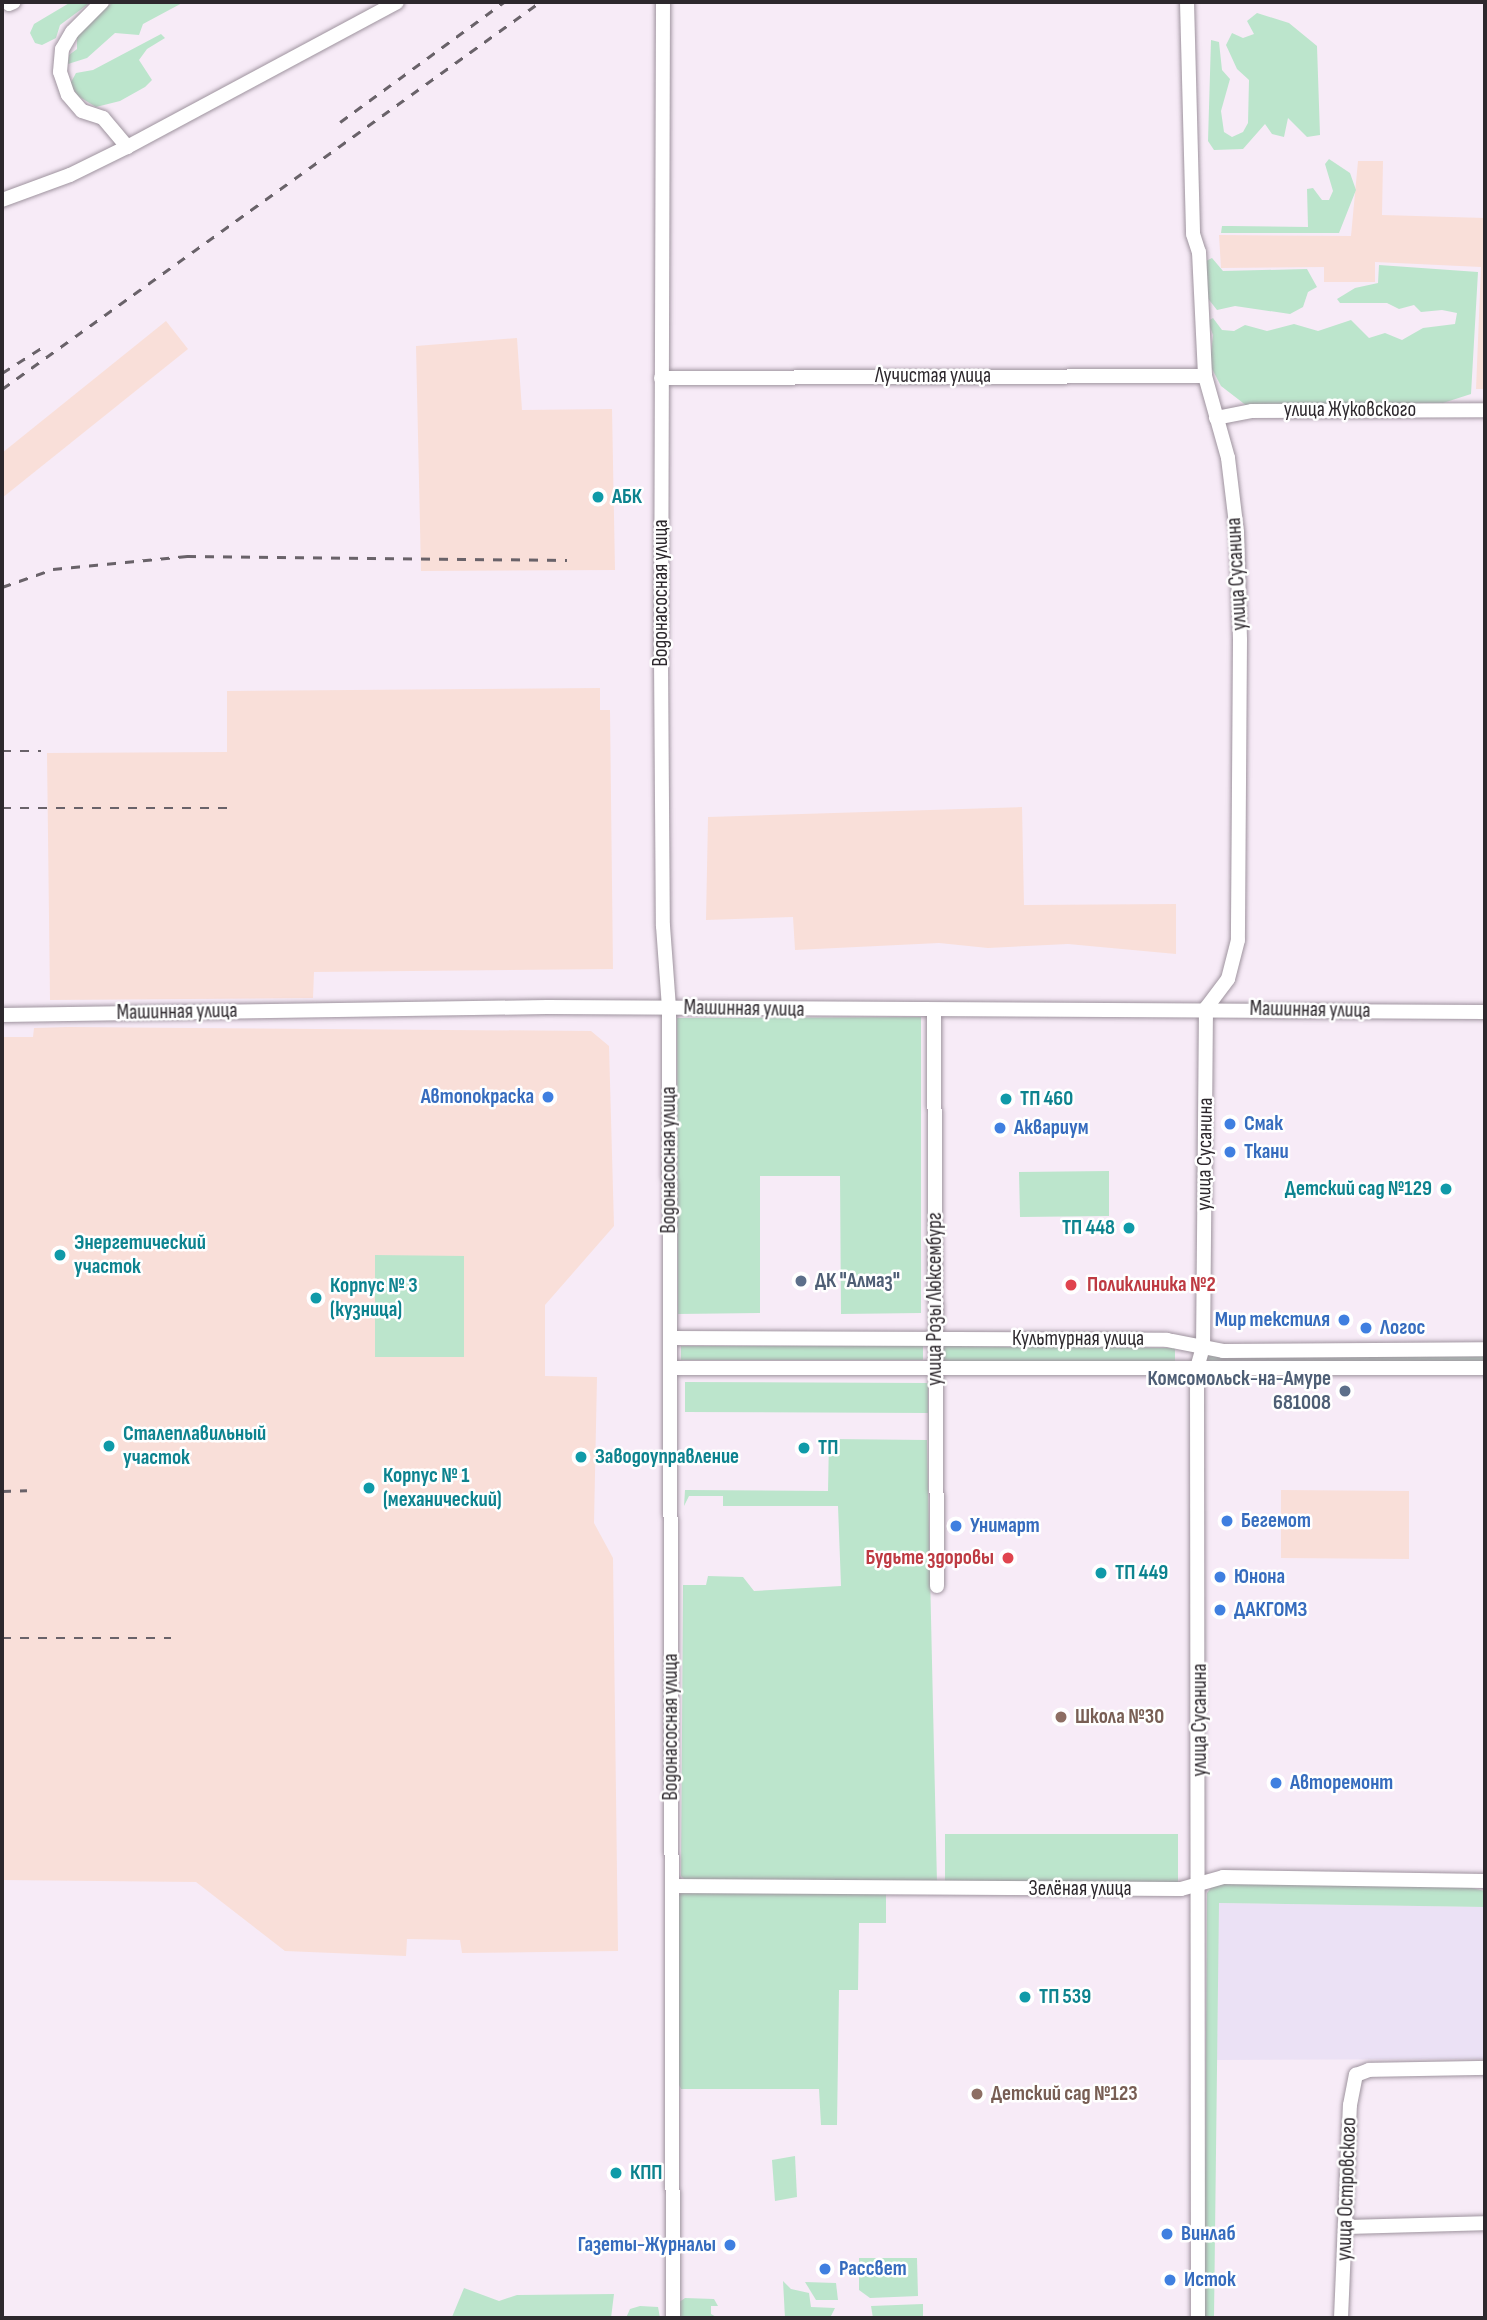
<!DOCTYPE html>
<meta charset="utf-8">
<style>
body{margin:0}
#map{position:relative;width:1487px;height:2320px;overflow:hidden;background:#f7ebf7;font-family:"Sofia Sans Condensed",sans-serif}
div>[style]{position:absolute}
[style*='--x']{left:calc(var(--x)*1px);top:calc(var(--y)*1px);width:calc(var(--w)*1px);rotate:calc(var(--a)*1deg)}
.industrial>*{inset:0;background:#f9dfd9}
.medical>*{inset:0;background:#ebe1f5}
.green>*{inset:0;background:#bce5cc}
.roads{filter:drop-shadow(0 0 2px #9e939e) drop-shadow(0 0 2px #9e939e)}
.minor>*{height:14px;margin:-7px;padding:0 7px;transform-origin:7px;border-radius:7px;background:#fff}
.rail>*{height:2.5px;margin-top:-1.25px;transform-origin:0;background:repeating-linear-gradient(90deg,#696269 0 9px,transparent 0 18px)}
.dots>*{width:19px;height:19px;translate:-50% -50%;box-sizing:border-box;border:4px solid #fff;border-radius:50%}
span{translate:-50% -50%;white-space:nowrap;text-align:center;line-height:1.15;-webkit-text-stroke:5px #fff;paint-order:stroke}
.street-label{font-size:21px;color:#2d282d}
.culture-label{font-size:21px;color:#0d838f;font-weight:700}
.left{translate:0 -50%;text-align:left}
.right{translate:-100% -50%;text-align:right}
.shop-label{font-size:21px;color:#366cbe;font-weight:700}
.service-label{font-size:21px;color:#4e5e75;font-weight:700}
.health-label{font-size:21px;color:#be3a42;font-weight:700}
.education-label{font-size:21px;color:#785e54;font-weight:700}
.frame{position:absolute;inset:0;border:4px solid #2d282d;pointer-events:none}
</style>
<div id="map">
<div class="industrial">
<div style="clip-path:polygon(1358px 161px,1383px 161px,1382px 215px,1485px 218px,1485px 389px,1476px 389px,1481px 267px,1375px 262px,1375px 282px,1324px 282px,1324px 267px,1221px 268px,1219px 235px,1351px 236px)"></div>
<div style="clip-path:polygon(166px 321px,188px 349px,2px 498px,2px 453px)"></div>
<div style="clip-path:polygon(517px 338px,522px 410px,612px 409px,615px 570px,421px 571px,416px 346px)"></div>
<div style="clip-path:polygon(600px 688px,600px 710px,610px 710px,613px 969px,314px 972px,313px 998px,50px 1000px,47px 753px,227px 752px,227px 691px)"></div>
<div style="clip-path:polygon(1022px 807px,1024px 905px,1176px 904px,1176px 954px,1068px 944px,988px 948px,939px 943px,795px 950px,793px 917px,706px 920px,708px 817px)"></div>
<div style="clip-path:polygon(69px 1027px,591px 1031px,609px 1046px,614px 1226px,545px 1305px,545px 1376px,597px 1377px,594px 1523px,613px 1558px,618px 1951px,462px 1953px,460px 1940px,407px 1939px,406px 1956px,285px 1951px,196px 1882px,2px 1880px,2px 1037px,33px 1037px,34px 1028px)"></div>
<div style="clip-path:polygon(1281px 1490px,1409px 1491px,1409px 1559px,1281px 1558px)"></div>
</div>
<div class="medical">
<div style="clip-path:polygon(1218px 1903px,1485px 1907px,1485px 2059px,1217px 2060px)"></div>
</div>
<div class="green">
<div style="clip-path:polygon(71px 2px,91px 2px,60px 25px,56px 38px,42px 45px,35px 43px,30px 33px,34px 24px)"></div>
<div style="clip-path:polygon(114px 2px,184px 2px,143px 24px,139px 35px,115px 33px,87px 58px,68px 64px,69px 55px,77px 49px,77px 36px,94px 15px)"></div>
<div style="clip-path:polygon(1257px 13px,1289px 23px,1317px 46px,1320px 135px,1307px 137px,1288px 118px,1284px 137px,1272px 134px,1265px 124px,1243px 149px,1214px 150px,1208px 141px,1211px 40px,1219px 42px,1222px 70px,1230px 79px,1221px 111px,1224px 132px,1232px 137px,1243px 132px,1248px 123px,1249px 80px,1237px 69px,1226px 45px,1232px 33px,1243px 38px,1254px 34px,1247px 21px)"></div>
<div style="clip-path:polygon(161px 34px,165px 38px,147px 49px,139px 60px,152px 80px,145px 87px,120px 101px,96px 107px,78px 96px,70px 84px,76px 73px,93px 70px)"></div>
<div style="clip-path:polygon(1329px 159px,1350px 173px,1356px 190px,1339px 233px,1221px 233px,1222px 226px,1230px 226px,1308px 227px,1307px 189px,1313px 188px,1322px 200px,1329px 200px,1333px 191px,1325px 164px)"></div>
<div style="clip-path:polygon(1212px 258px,1223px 271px,1307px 269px,1317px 287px,1308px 292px,1303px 307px,1290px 314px,1235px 306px,1217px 310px,1206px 296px,1206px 261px)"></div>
<div style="clip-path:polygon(1379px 265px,1478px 272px,1471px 394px,1443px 403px,1247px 406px,1221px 386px,1210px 365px,1213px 335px,1208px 321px,1213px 318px,1222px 330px,1234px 331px,1245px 325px,1267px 331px,1294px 324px,1318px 331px,1351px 320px,1369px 338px,1385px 333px,1402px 340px,1423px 328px,1455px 324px,1457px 313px,1442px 310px,1421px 312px,1414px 305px,1399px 309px,1387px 303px,1340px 303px,1337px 299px,1355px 288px,1378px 283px)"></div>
<div style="clip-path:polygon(921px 1017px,921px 1313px,841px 1314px,840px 1176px,760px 1176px,760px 1313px,678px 1314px,677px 1018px)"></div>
<div style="clip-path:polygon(1109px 1171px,1109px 1216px,1020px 1217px,1019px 1172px)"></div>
<div style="clip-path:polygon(375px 1255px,464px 1256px,464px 1357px,375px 1357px)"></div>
<div style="clip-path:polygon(681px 1346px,923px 1346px,923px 1360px,681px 1360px)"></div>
<div style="clip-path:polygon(943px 1346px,1175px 1348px,1175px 1362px,943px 1361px)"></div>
<div style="clip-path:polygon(1485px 1354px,1485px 1364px,1205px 1363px,1205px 1355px)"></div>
<div style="clip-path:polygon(685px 1382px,928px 1383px,928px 1413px,685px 1412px)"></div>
<div style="clip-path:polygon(829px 1439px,927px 1440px,937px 1883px,687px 1882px,681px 1876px,683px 1585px,706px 1585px,708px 1576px,743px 1577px,754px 1591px,841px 1586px,838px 1506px,723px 1506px,723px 1496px,689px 1496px,684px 1506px,685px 1490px,828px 1491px)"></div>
<div style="clip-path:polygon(945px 1834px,1178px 1834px,1178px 1883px,945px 1883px)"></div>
<div style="clip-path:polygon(1215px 1883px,1458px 1885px,1485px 1891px,1485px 1907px,1219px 1903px,1214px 2318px,1204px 2318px,1207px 1893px)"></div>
<div style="clip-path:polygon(686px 1890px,886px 1893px,886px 1923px,859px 1923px,858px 1990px,839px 1990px,837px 2125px,821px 2125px,819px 2089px,681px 2089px,677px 2081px,678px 1895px)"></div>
<div style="clip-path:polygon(795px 2156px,797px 2197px,775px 2201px,772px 2160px)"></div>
<div style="clip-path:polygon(859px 2258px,917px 2258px,918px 2296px,870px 2298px,859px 2290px)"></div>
<div style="clip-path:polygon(783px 2281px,791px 2289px,809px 2293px,811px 2307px,835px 2308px,830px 2318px,785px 2318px)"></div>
<div style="clip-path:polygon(805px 2282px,836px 2283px,838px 2300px,816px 2300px)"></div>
<div style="clip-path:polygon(464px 2288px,499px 2301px,517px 2295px,614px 2294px,611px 2318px,452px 2317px)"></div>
<div style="clip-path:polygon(685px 2298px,714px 2299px,718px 2306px,711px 2306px,711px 2314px,718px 2318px,678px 2318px,678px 2303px)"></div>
<div style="clip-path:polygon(923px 2304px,923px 2318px,873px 2318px,871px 2306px)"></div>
<div style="clip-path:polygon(640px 2306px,658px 2307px,660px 2318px,626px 2318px,630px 2309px)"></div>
</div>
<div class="roads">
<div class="minor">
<div style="--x:102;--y:2;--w:42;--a:135"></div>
<div style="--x:72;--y:32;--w:20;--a:120"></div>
<div style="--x:62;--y:49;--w:23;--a:95"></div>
<div style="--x:60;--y:72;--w:24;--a:71"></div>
<div style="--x:68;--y:95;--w:21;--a:49"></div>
<div style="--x:82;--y:111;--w:22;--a:18"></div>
<div style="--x:103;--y:118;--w:38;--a:50"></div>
<div style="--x:663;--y:2;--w:656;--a:90.17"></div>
<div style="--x:661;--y:658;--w:268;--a:89.6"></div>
<div style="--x:663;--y:926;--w:81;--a:85.8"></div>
<div style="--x:669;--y:1007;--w:1311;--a:89.83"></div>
<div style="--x:1187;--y:2;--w:232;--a:88.5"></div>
<div style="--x:1193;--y:234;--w:19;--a:72"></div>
<div style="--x:1199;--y:252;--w:124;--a:87.2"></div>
<div style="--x:1205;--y:376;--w:85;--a:74.3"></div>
<div style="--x:1228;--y:458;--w:75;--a:83.1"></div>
<div style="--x:1237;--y:532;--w:108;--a:88.4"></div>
<div style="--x:1240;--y:640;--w:300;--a:90.4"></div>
<div style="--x:1238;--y:940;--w:40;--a:104.4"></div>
<div style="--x:1228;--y:979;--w:36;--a:127"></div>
<div style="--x:1206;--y:1008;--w:339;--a:90.5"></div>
<div style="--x:1203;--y:1347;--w:22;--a:106"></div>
<div style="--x:1197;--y:1368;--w:950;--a:89.94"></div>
<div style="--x:9;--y:4;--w:5;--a:-22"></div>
<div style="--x:2;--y:200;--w:72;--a:-20.2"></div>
<div style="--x:70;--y:175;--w:64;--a:-26.2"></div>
<div style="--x:127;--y:147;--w:306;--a:-28.2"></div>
<div style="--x:661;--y:378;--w:544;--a:-0.21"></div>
<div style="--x:1216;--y:418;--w:37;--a:-11"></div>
<div style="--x:1252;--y:411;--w:233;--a:-0.2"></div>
<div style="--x:934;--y:1011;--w:575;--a:89.7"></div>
<div style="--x:2;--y:1015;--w:545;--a:-0.84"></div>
<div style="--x:547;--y:1007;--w:938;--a:0.31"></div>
<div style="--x:670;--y:1338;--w:497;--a:0.2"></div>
<div style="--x:1167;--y:1340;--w:57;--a:11.1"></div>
<div style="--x:1223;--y:1351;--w:262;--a:-0.4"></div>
<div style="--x:670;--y:1368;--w:815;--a:0"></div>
<div style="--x:672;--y:1886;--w:509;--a:0.34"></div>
<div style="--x:1181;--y:1889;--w:44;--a:-15.9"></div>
<div style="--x:1223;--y:1877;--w:262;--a:0.9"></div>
<div style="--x:1345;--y:2227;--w:140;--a:-1.6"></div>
<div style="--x:1341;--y:2318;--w:213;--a:-87.6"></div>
<div style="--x:1350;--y:2105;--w:31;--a:-79"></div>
<div style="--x:1356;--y:2075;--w:14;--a:-21"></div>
<div style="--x:1369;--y:2070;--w:116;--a:-1"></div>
</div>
</div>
<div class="rail">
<div style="--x:340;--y:122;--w:203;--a:-36.2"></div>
<div style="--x:2;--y:373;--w:52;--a:-32.5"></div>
<div style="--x:2;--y:389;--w:663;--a:-35.73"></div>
<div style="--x:2;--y:587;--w:54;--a:-19.4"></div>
<div style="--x:53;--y:569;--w:135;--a:-5.5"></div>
<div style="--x:187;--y:556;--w:380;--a:0.6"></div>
<div style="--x:2;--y:751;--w:39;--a:0"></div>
<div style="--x:2;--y:808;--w:229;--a:0"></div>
<div style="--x:2;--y:1491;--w:25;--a:-2"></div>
<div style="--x:2;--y:1638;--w:169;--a:0"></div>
</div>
<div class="dots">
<div style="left:598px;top:497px;background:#0f9aa8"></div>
<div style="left:548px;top:1097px;background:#3f7fe0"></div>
<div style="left:1006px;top:1099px;background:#0f9aa8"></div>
<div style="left:1230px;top:1124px;background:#3f7fe0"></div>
<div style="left:1000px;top:1128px;background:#3f7fe0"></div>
<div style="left:1230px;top:1152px;background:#3f7fe0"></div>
<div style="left:1446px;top:1189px;background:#0f9aa8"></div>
<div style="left:1129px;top:1228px;background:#0f9aa8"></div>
<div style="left:60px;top:1255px;background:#0f9aa8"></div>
<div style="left:801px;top:1281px;background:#5c6f8a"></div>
<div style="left:1071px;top:1285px;background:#e0444e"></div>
<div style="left:316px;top:1298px;background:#0f9aa8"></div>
<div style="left:1344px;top:1320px;background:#3f7fe0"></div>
<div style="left:1366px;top:1328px;background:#3f7fe0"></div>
<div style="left:1345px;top:1391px;background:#5c6f8a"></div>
<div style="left:109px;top:1446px;background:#0f9aa8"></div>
<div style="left:804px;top:1448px;background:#0f9aa8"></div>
<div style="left:581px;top:1457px;background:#0f9aa8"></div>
<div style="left:369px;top:1488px;background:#0f9aa8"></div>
<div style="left:1227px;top:1521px;background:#3f7fe0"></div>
<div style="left:956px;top:1526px;background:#3f7fe0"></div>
<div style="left:1008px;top:1558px;background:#e0444e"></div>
<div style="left:1101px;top:1573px;background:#0f9aa8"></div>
<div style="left:1220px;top:1577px;background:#3f7fe0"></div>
<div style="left:1220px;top:1610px;background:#3f7fe0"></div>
<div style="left:1061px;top:1717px;background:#8d6e63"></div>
<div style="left:1276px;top:1783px;background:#3f7fe0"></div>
<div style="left:1025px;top:1997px;background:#0f9aa8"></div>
<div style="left:977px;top:2094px;background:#8d6e63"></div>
<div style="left:616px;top:2173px;background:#0f9aa8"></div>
<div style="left:1167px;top:2234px;background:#3f7fe0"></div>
<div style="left:730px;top:2245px;background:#3f7fe0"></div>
<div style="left:825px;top:2269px;background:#3f7fe0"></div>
<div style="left:1170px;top:2280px;background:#3f7fe0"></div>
</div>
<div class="street-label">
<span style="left:933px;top:376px">Лучистая улица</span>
<span style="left:1350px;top:410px">улица Жуковского</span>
<span style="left:1237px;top:574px;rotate:-93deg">улица Сусанина</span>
<span style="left:661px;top:593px;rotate:-90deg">Водонасосная улица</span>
<span style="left:744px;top:1009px;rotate:1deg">Машинная улица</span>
<span style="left:1310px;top:1010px;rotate:1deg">Машинная улица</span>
<span style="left:177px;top:1012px;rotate:-1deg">Машинная улица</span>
<span style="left:1205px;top:1154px;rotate:-89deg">улица Сусанина</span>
<span style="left:669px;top:1160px;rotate:-90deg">Водонасосная улица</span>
<span style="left:935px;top:1299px;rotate:-90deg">улица Розы Люксембург</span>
<span style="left:1078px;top:1339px">Культурная улица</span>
<span style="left:1200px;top:1720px;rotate:-90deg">улица Сусанина</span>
<span style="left:671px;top:1727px;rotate:-90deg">Водонасосная улица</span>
<span style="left:1080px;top:1889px">Зелёная улица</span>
<span style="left:1347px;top:2189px;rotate:-88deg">улица Островского</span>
</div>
<div class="culture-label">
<span class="left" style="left:612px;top:497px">АБК</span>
<span class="left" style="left:1020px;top:1099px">ТП 460</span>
<span class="right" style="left:1432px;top:1189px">Детский сад №129</span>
<span class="right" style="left:1115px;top:1228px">ТП 448</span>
<span class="left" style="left:74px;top:1255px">Энергетический<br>участок</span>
<span class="left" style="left:330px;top:1298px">Корпус № 3<br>(кузница)</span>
<span class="left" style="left:123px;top:1446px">Сталеплавильный<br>участок</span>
<span class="left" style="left:818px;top:1448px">ТП</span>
<span class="left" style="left:595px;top:1457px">Заводоуправление</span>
<span class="left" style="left:383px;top:1488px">Корпус № 1<br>(механический)</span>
<span class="left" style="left:1115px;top:1573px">ТП 449</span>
<span class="left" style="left:1039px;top:1997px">ТП 539</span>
<span class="left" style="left:630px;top:2173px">КПП</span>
</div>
<div class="shop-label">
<span class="right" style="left:534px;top:1097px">Автопокраска</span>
<span class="left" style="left:1244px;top:1124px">Смак</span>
<span class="left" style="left:1014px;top:1128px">Аквариум</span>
<span class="left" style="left:1244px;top:1152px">Ткани</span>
<span class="right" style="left:1330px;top:1320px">Мир текстиля</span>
<span class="left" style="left:1380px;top:1328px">Логос</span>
<span class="left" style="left:1241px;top:1521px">Бегемот</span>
<span class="left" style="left:970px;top:1526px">Унимарт</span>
<span class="left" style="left:1234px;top:1577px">Юнона</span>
<span class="left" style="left:1234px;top:1610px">ДАКГОМЗ</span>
<span class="left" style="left:1290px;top:1783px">Авторемонт</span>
<span class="left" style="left:1181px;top:2234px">Винлаб</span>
<span class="right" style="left:716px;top:2245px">Газеты-Журналы</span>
<span class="left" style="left:839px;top:2269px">Рассвет</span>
<span class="left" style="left:1184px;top:2280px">Исток</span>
</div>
<div class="service-label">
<span class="left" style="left:815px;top:1281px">ДК "Алмаз"</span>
<span class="right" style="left:1331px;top:1391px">Комсомольск-на-Амуре<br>681008</span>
</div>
<div class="health-label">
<span class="left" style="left:1087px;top:1285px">Поликлиника №2</span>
<span class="right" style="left:994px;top:1558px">Будьте здоровы</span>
</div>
<div class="education-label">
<span class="left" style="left:1075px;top:1717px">Школа №30</span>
<span class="left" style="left:991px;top:2094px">Детский сад №123</span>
</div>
<div class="frame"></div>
</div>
